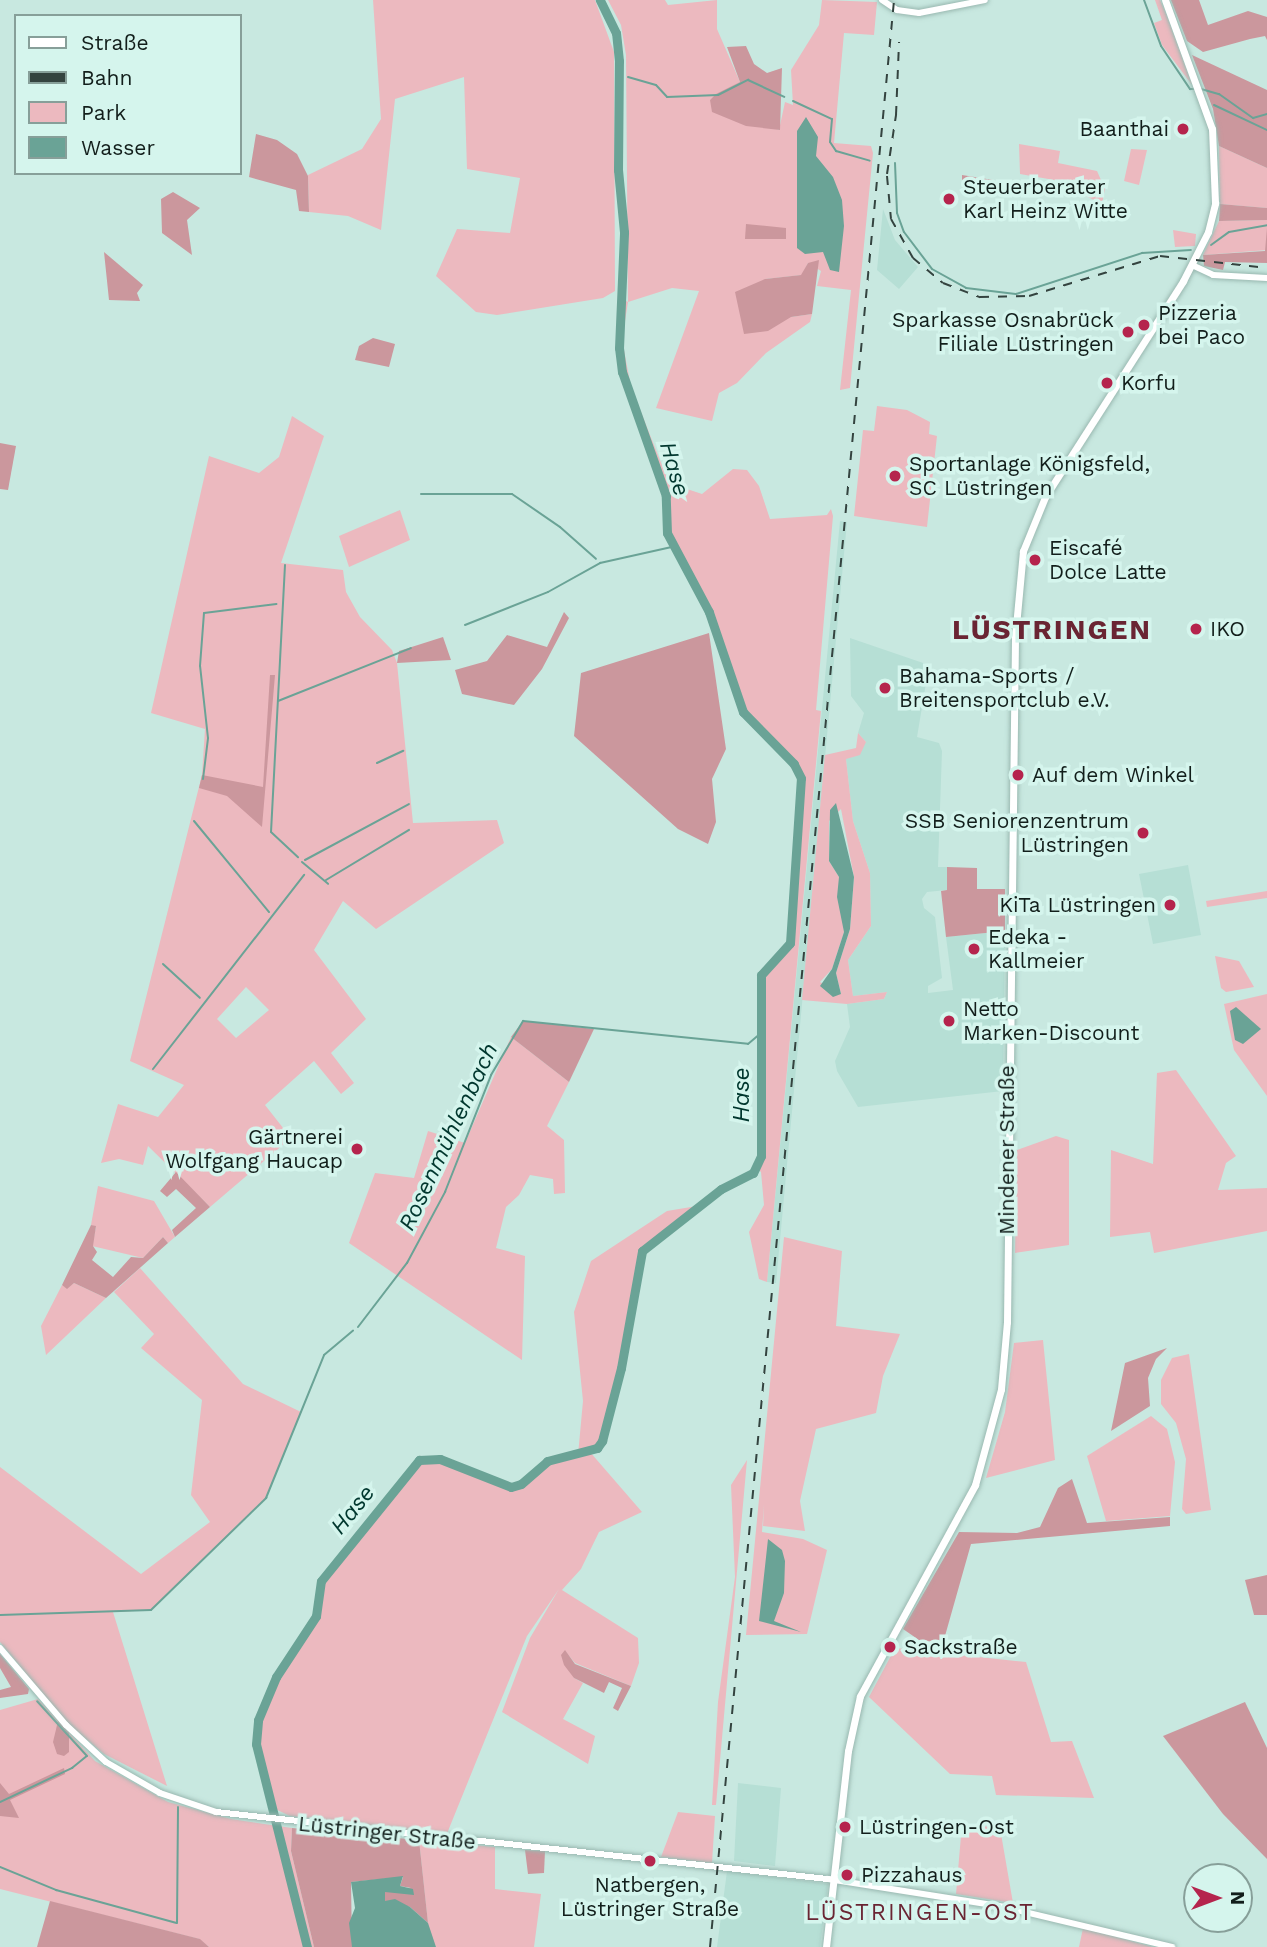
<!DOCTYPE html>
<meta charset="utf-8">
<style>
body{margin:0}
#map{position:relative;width:1267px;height:1947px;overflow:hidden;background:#c8e8e0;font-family:"Work Sans",sans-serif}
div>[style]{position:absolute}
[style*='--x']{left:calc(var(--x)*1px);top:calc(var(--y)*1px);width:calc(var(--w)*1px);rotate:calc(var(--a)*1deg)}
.built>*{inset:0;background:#b6dfd5}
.green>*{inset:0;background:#ecb9bf}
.forest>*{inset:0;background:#cb979d}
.water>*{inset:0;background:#6aa396}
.stream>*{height:2px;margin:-1px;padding:0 1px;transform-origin:1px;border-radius:1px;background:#6aa396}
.river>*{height:9px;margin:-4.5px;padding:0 4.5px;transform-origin:4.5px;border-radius:4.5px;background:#6aa396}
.roads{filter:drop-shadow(0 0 2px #99b8b0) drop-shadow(0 0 2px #99b8b0)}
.tertiary>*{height:6px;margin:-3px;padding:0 3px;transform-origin:3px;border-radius:3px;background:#fff}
.secondary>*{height:7px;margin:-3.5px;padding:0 3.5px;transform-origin:3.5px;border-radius:3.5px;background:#fff}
.rail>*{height:2px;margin-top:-1px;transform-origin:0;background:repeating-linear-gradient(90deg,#34433f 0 9px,transparent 0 18px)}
.dots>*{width:19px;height:19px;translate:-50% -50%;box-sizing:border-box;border:4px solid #d5f5ed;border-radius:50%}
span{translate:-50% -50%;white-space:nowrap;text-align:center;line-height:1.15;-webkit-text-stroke:7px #d5f5ed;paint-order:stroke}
.poi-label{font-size:21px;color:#121e1b}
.right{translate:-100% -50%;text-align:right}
.left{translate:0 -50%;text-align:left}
.street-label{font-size:21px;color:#121e1b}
.water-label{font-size:23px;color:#00372e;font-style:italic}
.neighbourhood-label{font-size:23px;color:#6a2533;letter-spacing:2px}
.district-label{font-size:28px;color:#6a2533;font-weight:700;letter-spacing:2px}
.legend{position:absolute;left:14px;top:14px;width:228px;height:161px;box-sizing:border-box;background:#d5f5ed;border:2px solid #879f99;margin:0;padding:9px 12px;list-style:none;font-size:21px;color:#121e1b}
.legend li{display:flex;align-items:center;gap:14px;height:35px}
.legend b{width:35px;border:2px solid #879f99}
.north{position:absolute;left:1183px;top:1863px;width:70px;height:70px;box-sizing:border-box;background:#d5f5ed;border:2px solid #879f99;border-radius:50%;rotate:90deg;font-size:19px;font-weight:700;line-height:28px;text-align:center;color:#121e1b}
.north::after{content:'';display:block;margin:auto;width:24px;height:32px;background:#b5244d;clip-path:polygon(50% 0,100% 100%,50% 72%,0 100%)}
</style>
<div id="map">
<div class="built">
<div style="clip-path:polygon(883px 209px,895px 240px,918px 267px,899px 289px,877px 270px)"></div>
<div style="clip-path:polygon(840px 521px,847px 522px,776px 1283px,767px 1282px)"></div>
<div style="clip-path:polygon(850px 638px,929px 665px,917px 737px,939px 743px,942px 751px,938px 867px,947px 867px,947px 890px,927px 892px,922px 899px,924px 908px,935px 917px,942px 978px,928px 986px,928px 993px,953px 990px,946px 937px,1005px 931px,1003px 1091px,858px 1107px,837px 1071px,835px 1061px,850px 1027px,847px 1004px,884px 999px,887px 992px,853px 996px,848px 960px,871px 926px,870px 873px,853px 821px,846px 759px,866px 742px,858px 733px,864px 713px,851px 696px)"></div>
<div style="clip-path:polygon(1188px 865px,1201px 935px,1153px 944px,1139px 874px)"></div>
<div style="clip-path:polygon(738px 1783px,781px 1788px,775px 1866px,734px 1861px)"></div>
<div style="clip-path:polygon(727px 1871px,828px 1884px,820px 1947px,717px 1947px)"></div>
</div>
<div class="green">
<div style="clip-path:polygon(373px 0,595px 0,614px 52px,615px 291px,603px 298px,497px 315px,476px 312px,436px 276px,457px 229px,510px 233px,520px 178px,467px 169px,464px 77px,395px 99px,381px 230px,348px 216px,309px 212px,308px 175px,362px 149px,381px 119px)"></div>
<div style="clip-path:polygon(608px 0,665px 0,668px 5px,717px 0,717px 29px,740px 82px,710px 100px,779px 130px,785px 102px,793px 105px,791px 70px,819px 25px,822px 0,877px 2px,874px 35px,844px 33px,834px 143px,871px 146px,873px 153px,850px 388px,840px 390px,851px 290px,817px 286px,821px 271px,808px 263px,802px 275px,765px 279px,791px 317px,812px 314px,810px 322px,766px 353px,737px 383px,719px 393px,712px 421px,656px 408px,699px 291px,672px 288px,628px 302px,626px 55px,621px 25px)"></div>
<div style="clip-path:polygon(1155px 0,1160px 0,1166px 14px,1192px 85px,1162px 45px,1154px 23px,1162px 20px)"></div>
<div style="clip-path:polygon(1019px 144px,1060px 151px,1058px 163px,1097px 171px,1105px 189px,1102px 204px,1054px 180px,1020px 174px)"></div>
<div style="clip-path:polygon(1219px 146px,1267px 168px,1267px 208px,1220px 204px)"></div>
<div style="clip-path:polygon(1131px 149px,1147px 150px,1139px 185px,1124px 181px)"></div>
<div style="clip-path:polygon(1267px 220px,1267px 250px,1203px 255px,1219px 221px)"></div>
<div style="clip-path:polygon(1173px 230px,1196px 234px,1195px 246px,1175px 247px)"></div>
<div style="clip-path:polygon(622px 299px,628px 302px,622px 340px,631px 387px,669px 483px,702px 494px,733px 469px,747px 470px,759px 486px,770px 519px,827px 515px,831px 509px,833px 516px,816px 710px,821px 711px,767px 1282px,759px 1279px,749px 1232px,764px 1205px,761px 1172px,756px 1167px,763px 1133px,757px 1110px,764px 1068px,761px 975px,790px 943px,801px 778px,794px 764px,745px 714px,709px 612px,667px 533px,666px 496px,622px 372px,619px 348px)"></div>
<div style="clip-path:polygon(877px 406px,907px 410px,930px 422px,929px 434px,937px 436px,927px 527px,854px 516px,863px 430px,874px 431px)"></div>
<div style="clip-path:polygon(evenodd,292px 416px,324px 436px,281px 563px,343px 570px,346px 592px,360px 617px,392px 650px,397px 663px,413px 823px,497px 820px,504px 843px,376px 929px,343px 901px,314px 950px,366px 1019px,331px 1053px,354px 1083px,341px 1094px,314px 1061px,265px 1105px,291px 1138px,210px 1207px,148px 1146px,143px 1165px,119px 1159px,101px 1163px,118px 1104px,158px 1117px,184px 1085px,130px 1061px,202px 775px,205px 729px,151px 713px,209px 456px,259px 473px,279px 457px,292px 416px,246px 987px,269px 1010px,236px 1038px,217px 1019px,246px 987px)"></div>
<div style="clip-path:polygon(400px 510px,410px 540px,349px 567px,339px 536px)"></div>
<div style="clip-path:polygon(evenodd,858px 733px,866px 742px,860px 755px,846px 759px,853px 821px,870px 873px,871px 926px,848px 960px,853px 996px,887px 992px,884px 999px,847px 1004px,802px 1000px,825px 755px,856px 748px,858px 733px,841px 809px,854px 877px,850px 929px,836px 973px,841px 994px,820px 982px,832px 969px,844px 932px,839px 877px,829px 861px,829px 821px,841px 809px)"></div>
<div style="clip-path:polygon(1267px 891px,1267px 898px,1207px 907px,1206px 901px)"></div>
<div style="clip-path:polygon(1215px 956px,1239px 961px,1254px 987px,1226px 992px,1221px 988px)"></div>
<div style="clip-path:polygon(1267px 994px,1267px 1096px,1234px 1050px,1224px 1004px)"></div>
<div style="clip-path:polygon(511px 1037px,569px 1082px,547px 1126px,564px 1140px,565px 1193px,554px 1194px,553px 1179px,530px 1175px,519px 1195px,506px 1207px,496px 1248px,525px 1256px,522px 1360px,349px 1243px,375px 1173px,414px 1178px,428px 1131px,465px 1143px)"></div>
<div style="clip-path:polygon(1176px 1070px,1236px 1156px,1226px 1163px,1218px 1190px,1267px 1188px,1267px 1231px,1154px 1253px,1150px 1232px,1110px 1237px,1111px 1150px,1153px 1164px,1157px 1073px)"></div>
<div style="clip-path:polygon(1056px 1136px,1069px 1140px,1069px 1245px,1015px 1253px,1017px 1150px)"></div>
<div style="clip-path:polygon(98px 1186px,154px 1201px,175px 1237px,168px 1243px,163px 1237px,143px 1258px,92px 1246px,96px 1227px,91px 1225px)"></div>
<div style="clip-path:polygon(703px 1205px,645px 1246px,638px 1259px,621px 1368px,602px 1441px,590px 1452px,642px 1512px,599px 1532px,581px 1569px,562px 1590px,638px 1638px,639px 1663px,631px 1686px,575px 1663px,565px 1651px,574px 1678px,583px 1683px,563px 1719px,595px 1736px,588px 1764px,502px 1712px,530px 1638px,559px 1589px,527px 1636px,446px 1836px,290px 1816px,273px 1808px,256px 1744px,258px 1720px,274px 1680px,316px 1616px,321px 1581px,419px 1460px,440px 1459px,511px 1487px,547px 1461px,578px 1455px,583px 1401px,574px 1312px,591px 1261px,667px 1211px)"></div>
<div style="clip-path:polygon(784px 1237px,842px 1251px,836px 1326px,900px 1334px,883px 1376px,876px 1413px,816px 1429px,800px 1501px,805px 1531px,763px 1526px,764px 1504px,762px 1532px,803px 1539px,827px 1550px,807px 1634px,746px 1635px)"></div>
<div style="clip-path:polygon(140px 1268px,243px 1384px,301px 1412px,266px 1498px,151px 1610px,113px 1612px,167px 1786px,104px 1754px,66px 1722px,0 1642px,0 1467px,141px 1574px,210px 1522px,191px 1495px,202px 1400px,141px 1348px,154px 1334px,114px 1292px)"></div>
<div style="clip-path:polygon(74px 1283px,106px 1298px,46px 1355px,41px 1326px,62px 1285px,67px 1288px)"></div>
<div style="clip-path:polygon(1043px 1340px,1055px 1460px,986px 1478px,1005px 1412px,1014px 1343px)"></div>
<div style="clip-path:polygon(1189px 1354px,1211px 1510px,1186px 1514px,1182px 1509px,1186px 1459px,1176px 1423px,1161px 1404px,1161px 1380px,1172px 1358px)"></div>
<div style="clip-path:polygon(1151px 1416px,1167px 1429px,1175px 1462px,1170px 1516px,1106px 1521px,1087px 1456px)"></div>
<div style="clip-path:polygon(747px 1460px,716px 1805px,712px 1805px,718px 1702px,735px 1577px,731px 1485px)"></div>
<div style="clip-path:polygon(895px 1648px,1026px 1662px,1051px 1742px,1072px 1741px,1094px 1798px,996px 1795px,992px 1776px,950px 1774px,869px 1697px)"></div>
<div style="clip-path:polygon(38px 1699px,95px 1761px,168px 1802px,231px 1819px,292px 1828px,291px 1851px,314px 1947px,209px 1947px,199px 1939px,0 1889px,0 1710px)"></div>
<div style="clip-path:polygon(678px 1812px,715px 1816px,712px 1863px,661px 1857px)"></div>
<div style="clip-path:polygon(962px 1824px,1000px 1828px,1013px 1903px,956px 1894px)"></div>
<div style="clip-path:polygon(419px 1840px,495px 1847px,495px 1889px,541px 1894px,534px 1947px,436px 1947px,429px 1933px)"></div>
<div style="clip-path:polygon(1083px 1928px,1153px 1947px,1079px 1947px)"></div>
</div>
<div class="forest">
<div style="clip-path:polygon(1171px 0,1199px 0,1208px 25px,1248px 11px,1267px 17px,1267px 40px,1265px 36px,1250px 39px,1203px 52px,1187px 41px)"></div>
<div style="clip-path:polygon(746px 46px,754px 64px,767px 73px,782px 68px,780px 130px,746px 126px,712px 112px,710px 100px,716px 94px,740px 82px,727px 47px)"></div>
<div style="clip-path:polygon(1192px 55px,1267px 90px,1267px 168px,1219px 146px,1213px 109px)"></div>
<div style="clip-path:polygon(256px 134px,277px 140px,297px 154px,308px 176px,309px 212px,299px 211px,296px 190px,249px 177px)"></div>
<div style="clip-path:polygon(962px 175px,993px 180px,997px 195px,962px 192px)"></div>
<div style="clip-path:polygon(173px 192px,200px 208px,187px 220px,192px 255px,162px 233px,161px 199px)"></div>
<div style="clip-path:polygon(1220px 204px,1267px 208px,1267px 220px,1219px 221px)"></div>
<div style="clip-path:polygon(746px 224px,786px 228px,786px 239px,745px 239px)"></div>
<div style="clip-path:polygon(1267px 228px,1267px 263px,1225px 262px,1223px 270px,1204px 266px,1203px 255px,1265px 251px)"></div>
<div style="clip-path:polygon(104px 252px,143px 285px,137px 293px,140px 301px,109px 300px)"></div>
<div style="clip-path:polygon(819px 260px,812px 314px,791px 317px,768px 331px,744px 334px,735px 292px,765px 279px,801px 275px,808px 263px)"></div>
<div style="clip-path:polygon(373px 338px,395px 344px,389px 367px,355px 360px,359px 346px)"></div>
<div style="clip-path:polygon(0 443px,16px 446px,8px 490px,0 489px)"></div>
<div style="clip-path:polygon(564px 612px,569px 618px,542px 669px,514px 705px,462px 694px,455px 670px,487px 661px,507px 635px,547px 647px)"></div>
<div style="clip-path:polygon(709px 633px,726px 749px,712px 779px,716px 822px,708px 844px,678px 829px,574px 736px,581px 673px)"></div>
<div style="clip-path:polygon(443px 637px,451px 660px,397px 663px,399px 651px)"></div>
<div style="clip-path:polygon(270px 675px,275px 675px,262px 827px,227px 796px,199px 788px,202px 775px,263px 787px)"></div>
<div style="clip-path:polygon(947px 867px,977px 868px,977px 889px,1005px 889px,1005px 931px,946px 937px,941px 891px,947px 890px)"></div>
<div style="clip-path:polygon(523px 1021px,594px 1029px,569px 1082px,511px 1037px)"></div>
<div style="clip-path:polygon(176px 1172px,210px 1207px,175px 1237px,172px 1230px,196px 1208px,176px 1189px,167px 1197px,160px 1191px)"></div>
<div style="clip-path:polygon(91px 1225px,96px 1226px,93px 1246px,97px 1252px,92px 1260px,113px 1277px,131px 1257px,143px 1258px,163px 1237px,168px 1243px,106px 1298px,74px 1283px,67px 1289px,62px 1285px)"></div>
<div style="clip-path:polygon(1167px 1348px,1156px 1359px,1148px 1378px,1150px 1406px,1111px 1431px,1125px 1363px)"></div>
<div style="clip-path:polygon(1072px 1479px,1087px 1523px,1170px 1517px,1170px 1526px,971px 1544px,943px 1643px,919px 1640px,903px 1629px,959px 1532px,1017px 1533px,1040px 1527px,1058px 1488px)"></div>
<div style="clip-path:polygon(1267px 1575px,1267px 1615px,1254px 1615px,1245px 1580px)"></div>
<div style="clip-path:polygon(565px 1650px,575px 1664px,631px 1686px,618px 1711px,613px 1708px,622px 1688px,609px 1682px,604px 1693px,574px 1678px,564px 1665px,561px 1655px)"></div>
<div style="clip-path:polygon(0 1654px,29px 1689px,28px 1694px,0 1698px,0 1690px,11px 1687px,0 1668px)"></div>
<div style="clip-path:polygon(1245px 1702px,1267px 1748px,1267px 1859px,1223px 1814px,1163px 1736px)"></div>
<div style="clip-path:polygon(58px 1721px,69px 1733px,69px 1752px,64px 1756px,57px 1754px,53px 1742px)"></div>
<div style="clip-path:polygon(64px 1768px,65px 1774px,10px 1800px,19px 1818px,0 1816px,0 1783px,9px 1794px)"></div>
<div style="clip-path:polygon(292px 1828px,419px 1840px,428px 1923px,410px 1907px,385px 1901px,385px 1892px,411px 1888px,400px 1886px,403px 1877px,351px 1882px,352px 1947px,314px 1947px,291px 1851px)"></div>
<div style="clip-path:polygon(525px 1850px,545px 1851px,544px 1873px,528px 1874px)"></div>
<div style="clip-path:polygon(50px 1901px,200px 1939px,209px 1947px,37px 1947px)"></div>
</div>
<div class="water">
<div style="clip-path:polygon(806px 117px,818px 137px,816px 156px,833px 177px,842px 200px,844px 226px,839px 272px,830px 270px,823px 252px,805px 254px,797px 248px,797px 131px)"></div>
<div style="clip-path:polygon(836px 803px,854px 877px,850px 929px,836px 973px,841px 994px,833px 997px,820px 986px,832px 969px,844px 932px,837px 897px,839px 877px,829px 861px,830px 810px)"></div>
<div style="clip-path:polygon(1236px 1007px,1261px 1029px,1243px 1044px,1235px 1040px,1230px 1011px)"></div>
<div style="clip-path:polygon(768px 1539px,782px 1550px,785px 1561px,784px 1593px,774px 1621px,801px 1632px,759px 1621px)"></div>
<div style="clip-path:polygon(403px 1876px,400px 1886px,413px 1889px,414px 1895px,385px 1892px,385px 1901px,395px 1899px,410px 1907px,428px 1923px,436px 1947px,352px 1947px,349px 1923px,355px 1908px,351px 1882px)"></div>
</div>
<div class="stream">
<div style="--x:1144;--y:0;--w:49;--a:69.7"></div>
<div style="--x:1161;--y:46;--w:52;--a:56"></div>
<div style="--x:1190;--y:89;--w:5;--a:0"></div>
<div style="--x:620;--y:75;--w:2;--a:27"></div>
<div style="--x:628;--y:77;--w:29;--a:16"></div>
<div style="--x:656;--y:85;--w:16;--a:47"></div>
<div style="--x:667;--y:97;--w:51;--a:-2.2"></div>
<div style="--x:718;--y:95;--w:34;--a:-27"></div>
<div style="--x:748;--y:80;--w:40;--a:25"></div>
<div style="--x:1201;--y:89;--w:19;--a:16"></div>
<div style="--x:1219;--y:94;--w:42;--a:35.2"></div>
<div style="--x:1253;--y:118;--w:15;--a:-16"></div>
<div style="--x:793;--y:101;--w:43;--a:24.8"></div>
<div style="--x:832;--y:119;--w:23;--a:95"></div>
<div style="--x:830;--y:142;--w:11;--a:56"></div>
<div style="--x:836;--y:151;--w:35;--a:16"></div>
<div style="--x:1214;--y:105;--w:59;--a:25.3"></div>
<div style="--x:895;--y:163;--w:50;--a:87.7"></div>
<div style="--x:897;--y:213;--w:20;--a:70"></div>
<div style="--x:904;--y:232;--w:46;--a:52.9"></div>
<div style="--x:932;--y:269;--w:39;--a:29"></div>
<div style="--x:966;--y:288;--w:50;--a:6.8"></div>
<div style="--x:1016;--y:294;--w:133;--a:-18"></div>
<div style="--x:1142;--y:253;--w:49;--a:-3.5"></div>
<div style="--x:1211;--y:245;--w:22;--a:-36"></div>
<div style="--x:1229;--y:232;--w:39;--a:-10"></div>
<div style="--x:421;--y:494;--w:91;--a:0"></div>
<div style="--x:512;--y:494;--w:58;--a:34.5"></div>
<div style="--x:560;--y:527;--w:48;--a:41.6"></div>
<div style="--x:285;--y:565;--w:267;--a:93"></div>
<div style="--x:271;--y:832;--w:37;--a:43"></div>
<div style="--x:465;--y:625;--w:89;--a:-21.7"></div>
<div style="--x:548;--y:592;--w:60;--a:-29.1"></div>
<div style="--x:600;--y:563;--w:78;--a:-12.6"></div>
<div style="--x:278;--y:701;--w:143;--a:-21.7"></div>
<div style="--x:377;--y:763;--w:29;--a:-25"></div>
<div style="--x:203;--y:779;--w:41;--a:-83"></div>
<div style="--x:208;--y:738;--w:72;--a:-96.3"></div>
<div style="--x:200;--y:666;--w:53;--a:-85.7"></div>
<div style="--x:204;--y:613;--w:73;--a:-7.1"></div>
<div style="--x:194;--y:821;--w:118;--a:50.5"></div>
<div style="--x:305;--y:860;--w:118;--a:-28.3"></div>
<div style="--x:302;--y:862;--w:34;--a:40"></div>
<div style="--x:326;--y:880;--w:97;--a:-31.1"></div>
<div style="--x:163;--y:964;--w:50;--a:42.6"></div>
<div style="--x:153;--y:1069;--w:246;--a:-52.1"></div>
<div style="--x:358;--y:1327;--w:81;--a:-52.6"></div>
<div style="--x:407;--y:1263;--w:81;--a:-61.8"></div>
<div style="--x:445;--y:1192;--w:126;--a:-68.5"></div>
<div style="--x:491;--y:1075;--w:63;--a:-59.3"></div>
<div style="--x:523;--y:1021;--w:226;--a:5.8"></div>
<div style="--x:748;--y:1044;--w:17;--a:-40"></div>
<div style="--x:0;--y:1615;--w:151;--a:-1.9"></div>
<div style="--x:151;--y:1610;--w:161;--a:-44.2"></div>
<div style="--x:266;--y:1498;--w:154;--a:-67.9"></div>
<div style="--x:324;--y:1355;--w:38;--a:-40"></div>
<div style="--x:0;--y:1802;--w:80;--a:-25.3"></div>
<div style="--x:72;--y:1768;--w:19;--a:-39"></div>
<div style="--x:87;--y:1756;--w:74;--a:-132.3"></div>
<div style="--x:0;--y:1867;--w:61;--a:22.3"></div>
<div style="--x:56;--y:1890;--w:125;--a:15.3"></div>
<div style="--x:177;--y:1923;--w:116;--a:-89.5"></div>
</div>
<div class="river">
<div style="--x:307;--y:1947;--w:209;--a:-104.1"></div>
<div style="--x:256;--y:1744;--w:24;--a:-85"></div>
<div style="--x:258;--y:1720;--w:47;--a:-67.3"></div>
<div style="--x:276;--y:1677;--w:73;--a:-56.7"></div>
<div style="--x:316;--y:1616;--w:35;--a:-82"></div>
<div style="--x:321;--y:1581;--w:156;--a:-51"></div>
<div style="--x:419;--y:1460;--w:21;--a:-3"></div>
<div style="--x:440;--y:1459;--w:76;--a:21.5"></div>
<div style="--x:511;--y:1487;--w:10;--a:-17"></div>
<div style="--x:521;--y:1484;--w:35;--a:-41"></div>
<div style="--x:547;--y:1461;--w:52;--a:-14.6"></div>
<div style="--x:597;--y:1448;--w:9;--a:-54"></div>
<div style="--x:602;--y:1441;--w:75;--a:-75.4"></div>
<div style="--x:621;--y:1368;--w:119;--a:-79.8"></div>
<div style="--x:642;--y:1251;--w:100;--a:-38.1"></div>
<div style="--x:721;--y:1189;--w:36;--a:-27"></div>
<div style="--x:753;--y:1173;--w:19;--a:-65"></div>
<div style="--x:761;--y:1156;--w:181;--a:-90"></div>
<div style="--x:761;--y:975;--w:43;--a:-47.8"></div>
<div style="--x:790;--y:943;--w:165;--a:-86.2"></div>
<div style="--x:801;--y:778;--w:16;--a:-117"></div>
<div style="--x:794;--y:764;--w:73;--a:-134.4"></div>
<div style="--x:743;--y:712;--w:106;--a:-108.8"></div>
<div style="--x:709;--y:612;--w:89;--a:-118"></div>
<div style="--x:667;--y:533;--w:37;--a:-92"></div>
<div style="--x:666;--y:496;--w:132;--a:-109.5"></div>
<div style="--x:622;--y:372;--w:24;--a:-97"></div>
<div style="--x:619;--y:348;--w:116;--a:-87.5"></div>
<div style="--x:624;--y:232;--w:62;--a:-95.5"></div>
<div style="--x:618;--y:170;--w:109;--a:-89.5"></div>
<div style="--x:619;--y:61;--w:28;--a:-96"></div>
<div style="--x:616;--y:33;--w:37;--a:-116"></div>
</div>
<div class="roads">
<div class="tertiary">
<div style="--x:882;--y:0;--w:18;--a:34"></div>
<div style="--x:897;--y:10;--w:22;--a:8"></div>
<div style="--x:919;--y:13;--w:67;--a:-11.1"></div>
<div style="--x:1192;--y:265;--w:23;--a:25"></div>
<div style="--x:1213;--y:275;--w:54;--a:3.2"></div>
<div style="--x:0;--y:1648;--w:101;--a:49.4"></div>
<div style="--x:66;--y:1725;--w:54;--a:42.8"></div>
<div style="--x:106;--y:1762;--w:62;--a:29.9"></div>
<div style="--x:160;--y:1793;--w:59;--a:18.7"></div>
<div style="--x:216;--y:1812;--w:616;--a:6.25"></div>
<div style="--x:828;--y:1879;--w:178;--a:9"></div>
<div style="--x:1004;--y:1907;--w:173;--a:13.4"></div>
</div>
<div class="secondary">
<div style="--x:826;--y:1947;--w:197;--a:-83.6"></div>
<div style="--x:848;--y:1751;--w:56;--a:-77.7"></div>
<div style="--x:860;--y:1696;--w:240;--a:-61.4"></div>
<div style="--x:975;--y:1485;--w:99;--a:-74.8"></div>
<div style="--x:1001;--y:1389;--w:67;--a:-84.9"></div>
<div style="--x:1007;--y:1322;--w:685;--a:-89.33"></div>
<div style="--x:1015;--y:637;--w:86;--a:-84.7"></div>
<div style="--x:1023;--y:551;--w:58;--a:-67.8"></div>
<div style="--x:1045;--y:497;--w:256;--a:-57.4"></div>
<div style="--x:1183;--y:281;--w:55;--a:-63"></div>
<div style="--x:1208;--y:232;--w:30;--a:-76"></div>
<div style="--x:1215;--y:203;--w:74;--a:-92.3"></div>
<div style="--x:1212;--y:129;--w:137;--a:-110"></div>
</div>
</div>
<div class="rail">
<div style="--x:887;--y:174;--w:60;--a:-81.3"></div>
<div style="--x:896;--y:115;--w:73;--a:-87.6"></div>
<div style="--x:887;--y:176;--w:43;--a:84.7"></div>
<div style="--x:891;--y:219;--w:45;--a:60.6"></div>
<div style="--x:913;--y:258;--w:39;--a:40"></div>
<div style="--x:943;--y:283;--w:40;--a:21"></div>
<div style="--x:980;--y:297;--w:49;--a:-1.2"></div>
<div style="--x:1029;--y:296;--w:137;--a:-17"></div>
<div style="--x:1160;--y:256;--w:108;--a:6.4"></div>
<div style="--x:710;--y:1947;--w:1956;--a:-84.6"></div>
</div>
<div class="dots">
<div style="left:1183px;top:129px;background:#b5244d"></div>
<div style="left:949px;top:199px;background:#b5244d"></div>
<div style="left:1144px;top:325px;background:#b5244d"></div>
<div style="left:1128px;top:332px;background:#b5244d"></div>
<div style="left:1107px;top:383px;background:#b5244d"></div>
<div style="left:895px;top:476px;background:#b5244d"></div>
<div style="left:1035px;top:560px;background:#b5244d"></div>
<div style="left:1196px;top:629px;background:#b5244d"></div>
<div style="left:885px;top:688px;background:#b5244d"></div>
<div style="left:1018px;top:775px;background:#b5244d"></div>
<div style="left:1143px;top:833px;background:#b5244d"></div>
<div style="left:1170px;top:905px;background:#b5244d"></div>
<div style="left:974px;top:949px;background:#b5244d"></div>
<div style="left:949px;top:1021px;background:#b5244d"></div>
<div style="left:357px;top:1149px;background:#b5244d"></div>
<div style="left:890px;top:1647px;background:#b5244d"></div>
<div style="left:845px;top:1827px;background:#b5244d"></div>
<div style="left:650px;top:1861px;background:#b5244d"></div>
<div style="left:847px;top:1875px;background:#b5244d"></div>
</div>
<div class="poi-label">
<span class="right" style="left:1169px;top:129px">Baanthai</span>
<span class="left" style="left:963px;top:199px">Steuerberater<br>Karl Heinz Witte</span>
<span class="left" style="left:1158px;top:325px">Pizzeria<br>bei Paco</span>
<span class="right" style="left:1114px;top:332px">Sparkasse Osnabrück<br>Filiale Lüstringen</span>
<span class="left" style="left:1121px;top:383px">Korfu</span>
<span class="left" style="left:909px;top:476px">Sportanlage Königsfeld,<br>SC Lüstringen</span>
<span class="left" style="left:1049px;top:560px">Eiscafé<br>Dolce Latte</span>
<span class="left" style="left:1210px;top:629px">IKO</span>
<span class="left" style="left:899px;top:688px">Bahama-Sports /<br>Breitensportclub e.V.</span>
<span class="left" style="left:1032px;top:775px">Auf dem Winkel</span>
<span class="right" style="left:1129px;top:833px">SSB Seniorenzentrum<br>Lüstringen</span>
<span class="right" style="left:1156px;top:905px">KiTa Lüstringen</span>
<span class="left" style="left:988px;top:949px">Edeka -<br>Kallmeier</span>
<span class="left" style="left:963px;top:1021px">Netto<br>Marken-Discount</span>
<span class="right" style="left:343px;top:1149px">Gärtnerei<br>Wolfgang Haucap</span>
<span class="left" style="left:904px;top:1647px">Sackstraße</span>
<span class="left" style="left:859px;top:1827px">Lüstringen-Ost</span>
<span class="left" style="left:861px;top:1875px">Pizzahaus</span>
<span style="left:650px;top:1897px">Natbergen,<br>Lüstringer Straße</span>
</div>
<div class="street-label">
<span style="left:1007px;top:1150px;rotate:-90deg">Mindener Straße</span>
<span style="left:387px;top:1833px;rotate:6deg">Lüstringer Straße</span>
</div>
<div class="water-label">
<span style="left:674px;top:469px;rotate:74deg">Hase</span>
<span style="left:742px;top:1095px;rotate:-90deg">Hase</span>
<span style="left:449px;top:1137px;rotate:-65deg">Rosenmühlenbach</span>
<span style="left:353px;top:1510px;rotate:-51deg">Hase</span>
</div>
<div class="neighbourhood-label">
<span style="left:920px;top:1913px">LÜSTRINGEN-OST</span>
</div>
<div class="district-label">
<span style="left:1052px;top:630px">LÜSTRINGEN</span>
</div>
<ul class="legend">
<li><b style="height:9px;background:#fff"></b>Straße</li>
<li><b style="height:9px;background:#34433f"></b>Bahn</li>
<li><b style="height:19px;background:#ecb9bf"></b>Park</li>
<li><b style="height:19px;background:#6aa396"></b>Wasser</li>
</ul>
<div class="north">N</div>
</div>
